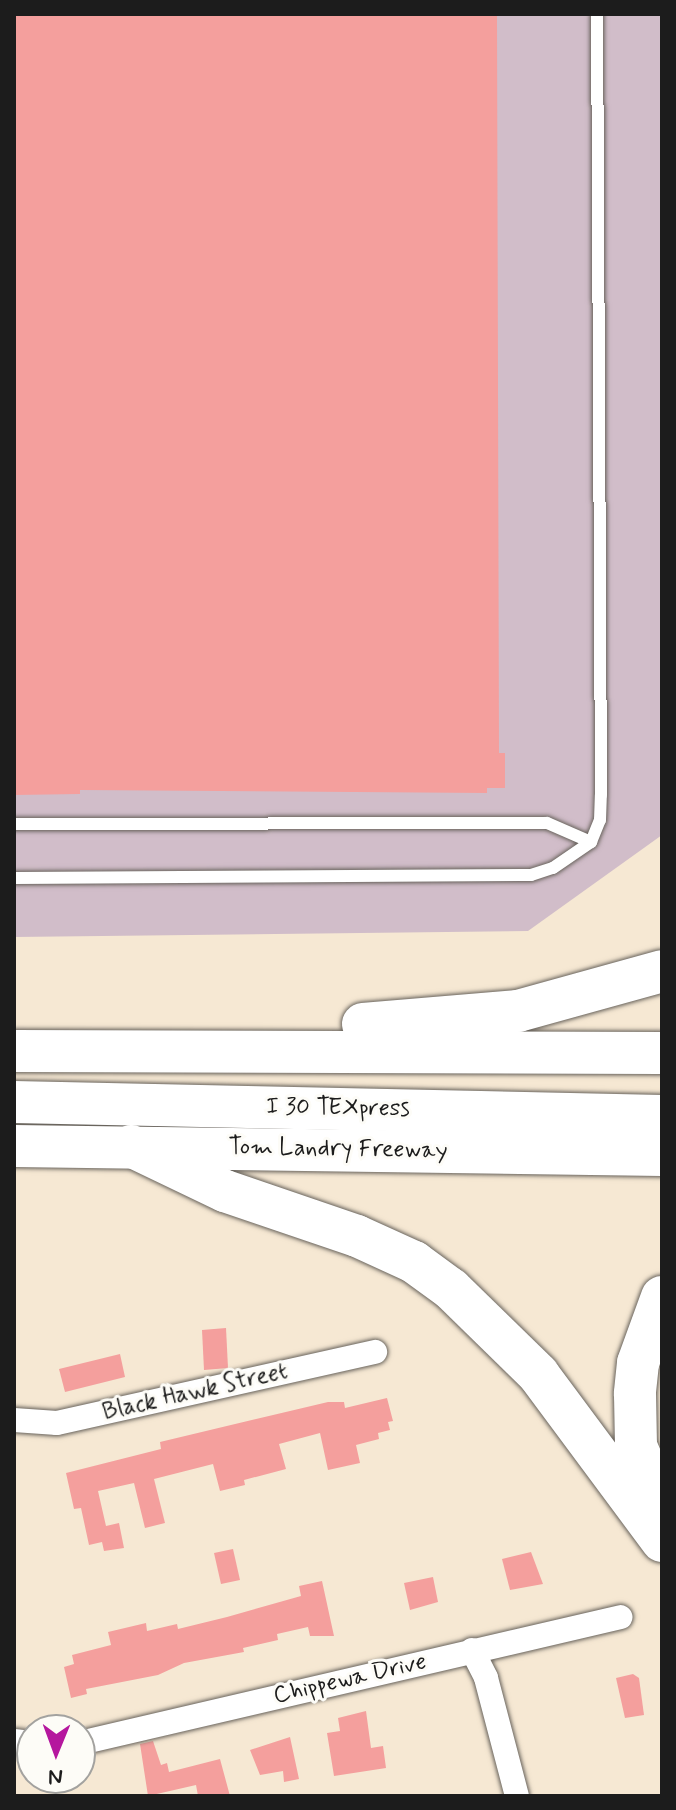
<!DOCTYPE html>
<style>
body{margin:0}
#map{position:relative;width:676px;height:1810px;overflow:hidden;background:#f6e8d3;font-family:Mynerve,sans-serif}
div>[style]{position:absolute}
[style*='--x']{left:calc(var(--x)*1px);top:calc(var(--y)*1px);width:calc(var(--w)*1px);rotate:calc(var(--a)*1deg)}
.industrial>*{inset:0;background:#d1bdc9}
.building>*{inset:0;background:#f49f9d}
.roads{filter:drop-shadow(0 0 2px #68635c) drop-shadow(0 0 2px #68635c)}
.lane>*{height:12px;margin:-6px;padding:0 6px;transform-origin:6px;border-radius:6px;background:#fff}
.street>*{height:24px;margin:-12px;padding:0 12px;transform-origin:12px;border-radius:12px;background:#fff}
.highway>*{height:42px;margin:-21px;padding:0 21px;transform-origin:21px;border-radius:21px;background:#fff}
span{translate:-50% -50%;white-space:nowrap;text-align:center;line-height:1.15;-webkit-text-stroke:6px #fdfcf7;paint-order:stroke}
.street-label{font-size:24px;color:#1c1c1c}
.frame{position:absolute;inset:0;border:16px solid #1c1c1c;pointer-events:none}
.north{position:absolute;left:16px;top:1714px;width:80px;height:80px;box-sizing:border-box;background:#fdfcf7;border:2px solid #a3a29f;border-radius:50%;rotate:181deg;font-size:22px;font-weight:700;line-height:32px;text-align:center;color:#1c1c1c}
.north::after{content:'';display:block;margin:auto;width:28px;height:36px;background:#b5179e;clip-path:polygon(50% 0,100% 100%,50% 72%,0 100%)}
</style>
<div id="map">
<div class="industrial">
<div style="clip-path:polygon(14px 14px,662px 14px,662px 835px,528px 931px,14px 937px)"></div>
</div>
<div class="building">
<div style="clip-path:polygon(14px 14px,497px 14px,499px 753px,505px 753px,505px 788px,487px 788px,487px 793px,80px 790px,80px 794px,14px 795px)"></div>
<div style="clip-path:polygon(226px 1328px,228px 1368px,204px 1370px,202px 1330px)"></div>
<div style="clip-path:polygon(120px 1354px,125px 1377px,65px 1392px,59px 1369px)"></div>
<div style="clip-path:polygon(387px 1398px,393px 1421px,388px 1422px,390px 1430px,378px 1433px,379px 1439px,356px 1445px,360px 1463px,328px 1470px,320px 1433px,279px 1444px,286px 1469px,244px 1480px,245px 1485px,220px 1491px,213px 1464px,154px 1479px,165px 1523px,145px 1528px,134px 1483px,98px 1491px,106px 1526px,119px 1523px,124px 1548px,104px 1551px,102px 1542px,89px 1545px,81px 1508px,74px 1509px,66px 1473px,161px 1449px,160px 1442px,290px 1411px,328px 1402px,344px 1402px,345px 1408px)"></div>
<div style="clip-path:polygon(233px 1549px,240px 1580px,221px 1584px,214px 1553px)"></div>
<div style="clip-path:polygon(531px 1552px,543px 1584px,510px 1590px,502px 1559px)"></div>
<div style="clip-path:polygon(433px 1577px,438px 1602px,410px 1610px,404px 1583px)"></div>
<div style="clip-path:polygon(322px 1581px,334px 1636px,310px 1636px,308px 1627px,277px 1634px,278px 1640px,243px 1648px,244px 1652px,184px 1663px,158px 1675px,86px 1689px,87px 1694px,71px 1698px,64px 1667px,74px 1664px,72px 1655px,111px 1645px,108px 1632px,146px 1623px,147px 1631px,177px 1624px,178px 1629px,227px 1617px,301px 1596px,299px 1586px)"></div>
<div style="clip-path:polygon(633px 1674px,639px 1678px,644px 1715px,625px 1718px,616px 1678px)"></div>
<div style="clip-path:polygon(366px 1711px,371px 1748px,383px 1746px,386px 1768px,334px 1776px,327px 1733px,340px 1731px,338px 1718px)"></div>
<div style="clip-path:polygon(290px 1737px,299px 1779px,284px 1782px,283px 1771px,260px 1775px,250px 1750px)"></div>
<div style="clip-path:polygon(153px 1741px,161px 1765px,167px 1763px,169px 1772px,220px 1759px,230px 1796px,198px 1796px,196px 1785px,148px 1796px,140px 1744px)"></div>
</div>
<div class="roads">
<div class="lane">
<div style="--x:14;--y:824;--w:533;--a:-0.11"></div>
<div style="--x:547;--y:823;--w:48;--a:23.4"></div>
<div style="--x:14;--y:878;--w:517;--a:-0.33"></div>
<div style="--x:531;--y:875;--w:23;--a:-18"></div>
<div style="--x:553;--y:868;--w:46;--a:-34.4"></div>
<div style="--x:591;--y:842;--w:24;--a:-68"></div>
<div style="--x:600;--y:820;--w:25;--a:-88"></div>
<div style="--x:601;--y:795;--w:781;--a:-90.29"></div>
</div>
<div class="street">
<div style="--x:14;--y:1420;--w:43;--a:4"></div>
<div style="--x:57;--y:1423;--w:326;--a:-12.6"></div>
<div style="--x:472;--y:1650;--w:31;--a:63"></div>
<div style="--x:486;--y:1678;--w:122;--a:75.3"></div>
<div style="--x:14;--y:1741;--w:18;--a:6"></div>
<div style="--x:80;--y:1743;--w:555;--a:-13.11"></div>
</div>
<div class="highway">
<div style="--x:363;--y:1024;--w:156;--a:-4.8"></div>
<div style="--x:518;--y:1011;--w:149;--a:-15.5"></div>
<div style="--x:14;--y:1051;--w:648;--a:0.18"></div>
<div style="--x:14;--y:1102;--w:648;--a:1.24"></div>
<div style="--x:14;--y:1146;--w:648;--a:0.8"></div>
<div style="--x:131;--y:1146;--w:104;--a:25.6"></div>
<div style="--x:225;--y:1191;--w:139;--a:18.8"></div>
<div style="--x:357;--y:1236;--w:63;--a:24.5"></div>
<div style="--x:414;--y:1262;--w:46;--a:36.1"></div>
<div style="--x:451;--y:1289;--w:122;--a:44.3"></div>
<div style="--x:538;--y:1374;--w:208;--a:53.4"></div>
<div style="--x:662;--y:1297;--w:70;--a:110"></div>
<div style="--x:638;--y:1363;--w:31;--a:96"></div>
<div style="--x:635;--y:1394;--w:52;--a:88.9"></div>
<div style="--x:636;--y:1446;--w:66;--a:66.9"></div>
</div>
</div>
<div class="street-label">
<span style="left:338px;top:1108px;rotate:1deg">I 30 TEXpress</span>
<span style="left:338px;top:1149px;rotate:1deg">Tom Landry Freeway</span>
<span style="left:195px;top:1392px;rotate:-13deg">Black Hawk Street</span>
<span style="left:350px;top:1679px;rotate:-13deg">Chippewa Drive</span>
</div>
<div class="frame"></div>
<div class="north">N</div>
</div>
